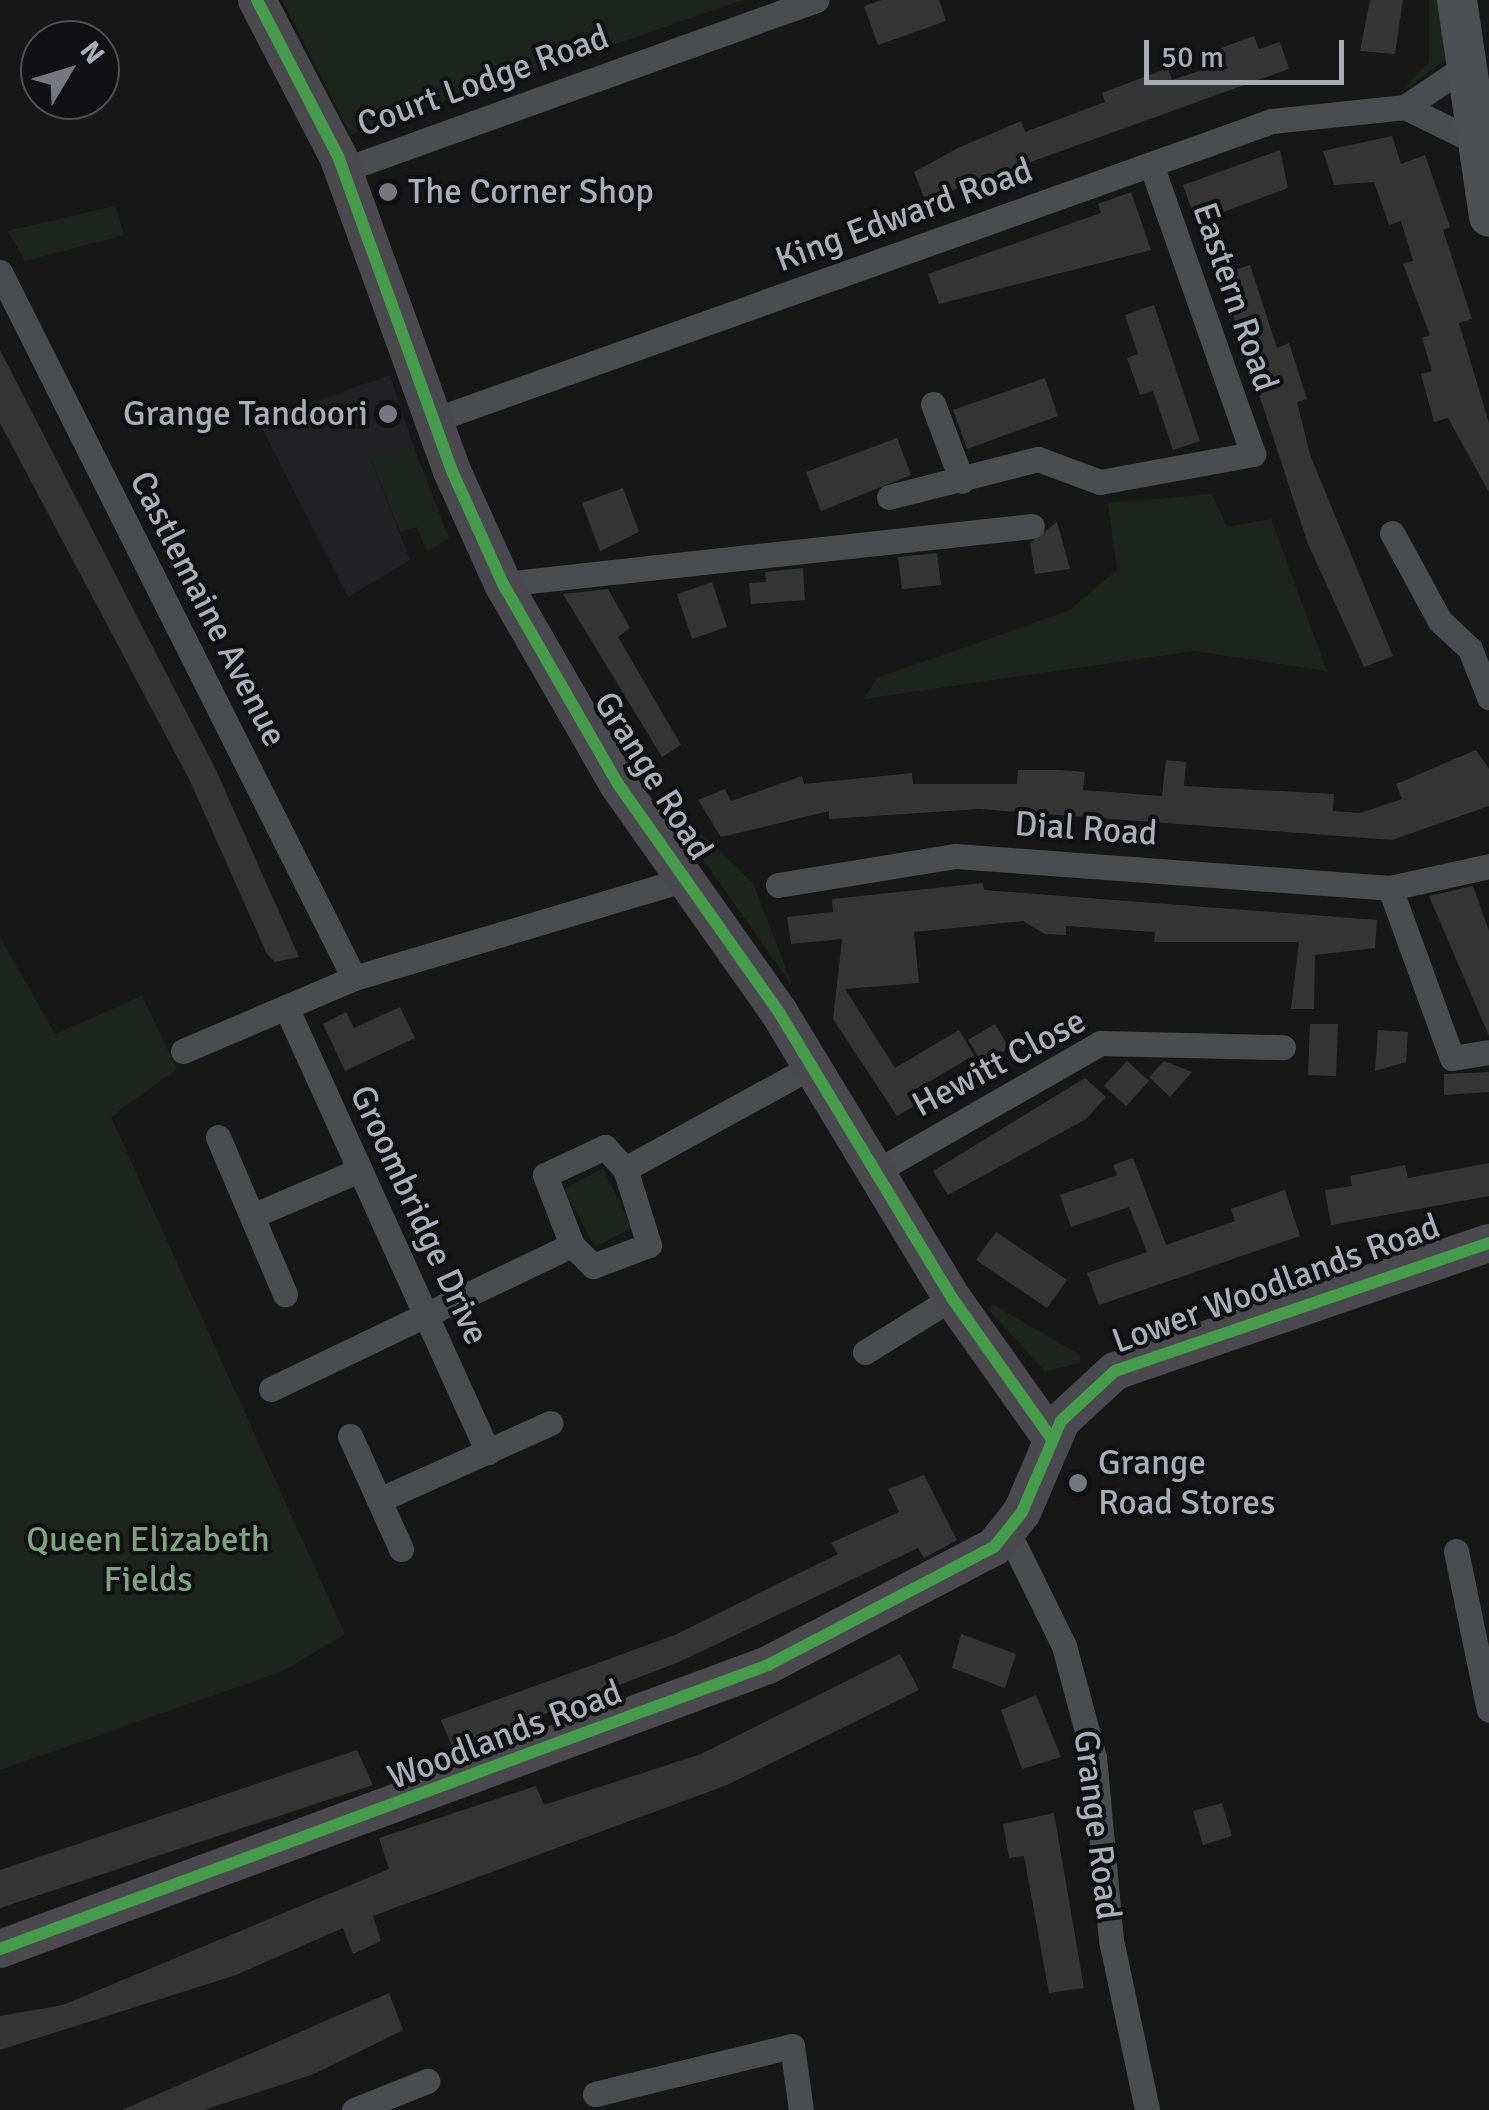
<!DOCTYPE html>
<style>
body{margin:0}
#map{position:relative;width:1489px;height:2110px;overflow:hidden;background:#171717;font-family:Signika,sans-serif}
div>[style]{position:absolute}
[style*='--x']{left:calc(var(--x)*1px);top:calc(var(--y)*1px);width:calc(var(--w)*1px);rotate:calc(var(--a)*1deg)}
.built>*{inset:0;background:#212123}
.green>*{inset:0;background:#1d241e}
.building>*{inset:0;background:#353536}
.street>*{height:25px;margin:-12.5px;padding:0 12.5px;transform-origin:12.5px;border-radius:12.5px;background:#4b4c50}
.secondary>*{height:38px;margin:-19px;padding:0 19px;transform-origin:19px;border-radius:19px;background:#4a4a4e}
.primary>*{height:40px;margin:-20px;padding:0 20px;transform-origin:20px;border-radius:20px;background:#4d4f52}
.cycleway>*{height:12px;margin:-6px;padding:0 6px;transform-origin:6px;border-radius:6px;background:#469c4c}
.dots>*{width:28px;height:28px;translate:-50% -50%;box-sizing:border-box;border:5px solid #111113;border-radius:50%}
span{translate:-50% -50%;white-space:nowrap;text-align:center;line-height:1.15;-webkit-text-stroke:8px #111113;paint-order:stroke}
.street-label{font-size:35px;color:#a8adb8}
.poi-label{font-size:35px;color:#a8adb8}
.left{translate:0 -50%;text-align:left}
.right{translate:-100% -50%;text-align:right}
.park-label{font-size:35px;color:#7fa381}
.north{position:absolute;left:20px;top:20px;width:100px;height:100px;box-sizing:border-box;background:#111113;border:2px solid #4d4f55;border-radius:50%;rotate:52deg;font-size:28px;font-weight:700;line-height:40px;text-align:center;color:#a8adb8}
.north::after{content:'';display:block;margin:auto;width:35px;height:45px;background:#757880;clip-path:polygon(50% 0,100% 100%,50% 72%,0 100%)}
.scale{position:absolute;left:1144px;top:40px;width:200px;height:45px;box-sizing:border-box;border:5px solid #a8adb8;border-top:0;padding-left:12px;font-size:30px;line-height:35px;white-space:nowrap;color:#a8adb8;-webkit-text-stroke:8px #111113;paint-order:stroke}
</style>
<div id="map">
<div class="built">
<div style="clip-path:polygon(390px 375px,413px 445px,371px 460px,410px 560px,348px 597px,259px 422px)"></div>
</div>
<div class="green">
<div style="clip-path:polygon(282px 0,743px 0,351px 135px)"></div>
<div style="clip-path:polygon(1429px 0,1443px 0,1445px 60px,1399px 94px,1429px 62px)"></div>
<div style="clip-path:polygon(115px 206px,124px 235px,25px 261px,8px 231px)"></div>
<div style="clip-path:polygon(413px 445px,449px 538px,427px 552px,417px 527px,400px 532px,371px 459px)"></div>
<div style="clip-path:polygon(1212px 494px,1227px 527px,1271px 519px,1327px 671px,1194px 651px,864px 699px,877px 678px,1068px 611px,1117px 570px,1108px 503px)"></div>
<div style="clip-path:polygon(653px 789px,753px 883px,793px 987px)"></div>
<div style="clip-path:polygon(0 937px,55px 1034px,142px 996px,177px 1069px,111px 1117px,345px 1634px,283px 1671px,0 1770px)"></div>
<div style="clip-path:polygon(603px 1168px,632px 1228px,595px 1247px,564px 1189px)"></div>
<div style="clip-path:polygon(994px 1305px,1080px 1355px,1080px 1363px,1045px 1371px,987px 1308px)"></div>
</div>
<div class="building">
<div style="clip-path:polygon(882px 0,939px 0,946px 21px,878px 45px,864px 6px)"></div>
<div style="clip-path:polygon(1370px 0,1403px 0,1395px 54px,1360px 51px)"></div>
<div style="clip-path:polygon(1254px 36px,1259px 49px,1280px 42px,1289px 69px,925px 200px,914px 172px,958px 148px,1021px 121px,1025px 132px,1105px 102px,1102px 93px,1168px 68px,1172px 80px,1223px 63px,1218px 49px)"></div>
<div style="clip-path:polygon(1392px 136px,1401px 164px,1425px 155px,1450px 227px,1443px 230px,1472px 319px,1459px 323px,1489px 423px,1489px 492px,1448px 418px,1434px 422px,1421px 374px,1432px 371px,1422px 338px,1430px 335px,1403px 264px,1413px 261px,1401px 221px,1389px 225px,1374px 182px,1334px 185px,1323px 151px)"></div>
<div style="clip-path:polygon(1280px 150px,1288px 188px,1196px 222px,1183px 185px)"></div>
<div style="clip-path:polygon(1131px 192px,1151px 250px,939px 304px,928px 274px,1101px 213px,1098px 204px)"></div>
<div style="clip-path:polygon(1250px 265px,1277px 348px,1289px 343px,1307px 399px,1297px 402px,1310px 455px,1393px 656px,1364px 667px,1308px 544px,1220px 275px)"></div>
<div style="clip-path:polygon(1154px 305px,1200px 441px,1173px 450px,1153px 391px,1140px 395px,1127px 358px,1138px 354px,1125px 315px)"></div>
<div style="clip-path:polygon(0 350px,215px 768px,299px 957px,275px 962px,267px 954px,190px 781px,0 423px)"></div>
<div style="clip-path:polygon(1045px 378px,1058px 416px,967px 449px,953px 410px)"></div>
<div style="clip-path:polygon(897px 438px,911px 475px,821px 511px,806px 472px)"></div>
<div style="clip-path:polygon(623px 488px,639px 532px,600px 551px,582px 503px)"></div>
<div style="clip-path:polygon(1057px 522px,1070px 569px,1035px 574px,1030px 543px)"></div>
<div style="clip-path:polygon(937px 553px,941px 585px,902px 589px,898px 557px)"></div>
<div style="clip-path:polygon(803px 568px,805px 600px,751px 604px,749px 583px,766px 582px,765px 572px)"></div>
<div style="clip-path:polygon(712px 582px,727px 627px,692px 639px,677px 594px)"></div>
<div style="clip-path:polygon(608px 589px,630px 628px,618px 637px,681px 745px,662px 757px,563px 594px)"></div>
<div style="clip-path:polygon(1476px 750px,1489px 769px,1489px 806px,1392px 840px,979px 809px,829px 819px,829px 811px,721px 837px,698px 800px,725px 789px,731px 801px,802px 776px,804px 784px,912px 773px,913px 784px,1017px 784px,1018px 770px,1060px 770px,1085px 772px,1083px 790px,1162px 796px,1166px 760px,1186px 762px,1184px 786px,1334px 794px,1333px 811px,1360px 813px,1402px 799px,1396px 784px)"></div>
<div style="clip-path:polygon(983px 883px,984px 890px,1377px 920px,1375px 948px,1315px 955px,1314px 1009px,1291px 1009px,1299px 942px,1154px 942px,1155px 932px,1066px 926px,1066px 935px,1045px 934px,1023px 921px,914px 932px,919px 983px,845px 989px,895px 1068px,959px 1030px,974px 1055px,914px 1091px,921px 1102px,897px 1116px,833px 1019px,842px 939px,791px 944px,787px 917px,833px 912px,832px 899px)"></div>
<div style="clip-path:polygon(1473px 886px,1489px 931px,1489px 1036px,1429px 896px)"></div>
<div style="clip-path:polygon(400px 1007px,415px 1038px,345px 1071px,323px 1024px,346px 1012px,354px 1028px)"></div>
<div style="clip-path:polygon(995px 1024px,1009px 1048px,983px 1064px,968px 1040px)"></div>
<div style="clip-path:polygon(1310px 1024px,1338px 1024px,1336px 1076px,1308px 1075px)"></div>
<div style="clip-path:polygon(1378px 1030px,1408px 1032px,1406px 1062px,1375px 1071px)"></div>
<div style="clip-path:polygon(1127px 1061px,1149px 1081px,1126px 1106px,1104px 1086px)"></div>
<div style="clip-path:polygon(1164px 1061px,1192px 1072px,1170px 1097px,1149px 1077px)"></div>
<div style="clip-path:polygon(1489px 1072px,1489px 1092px,1444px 1095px,1444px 1074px)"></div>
<div style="clip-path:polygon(1085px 1078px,1106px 1097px,1086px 1119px,948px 1195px,933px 1171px)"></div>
<div style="clip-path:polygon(1133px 1158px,1166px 1245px,1235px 1221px,1231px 1209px,1285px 1190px,1300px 1236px,1099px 1305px,1087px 1273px,1147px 1252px,1129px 1207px,1071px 1227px,1060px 1195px,1117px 1175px,1113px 1165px)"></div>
<div style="clip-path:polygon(1489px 1163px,1489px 1196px,1331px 1225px,1325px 1190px,1352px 1186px,1350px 1176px,1405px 1165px,1408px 1178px)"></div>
<div style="clip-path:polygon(996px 1232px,1067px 1280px,1047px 1308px,976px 1260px)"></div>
<div style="clip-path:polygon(924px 1475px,957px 1540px,924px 1558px,918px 1548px,679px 1662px,453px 1749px,441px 1720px,675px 1635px,838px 1554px,831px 1543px,899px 1512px,888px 1489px)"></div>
<div style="clip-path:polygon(961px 1634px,1016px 1654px,1005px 1688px,952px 1668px)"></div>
<div style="clip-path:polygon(900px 1654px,919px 1690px,727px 1785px,373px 1916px,381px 1941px,353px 1954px,343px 1928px,236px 1975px,0 2050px,0 2016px,63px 2005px,389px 1869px,379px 1838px,536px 1786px,544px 1805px,701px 1754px)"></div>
<div style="clip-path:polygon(1036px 1695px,1061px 1757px,1022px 1769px,1001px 1710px)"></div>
<div style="clip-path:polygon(357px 1750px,373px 1785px,0 1908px,0 1870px)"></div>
<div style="clip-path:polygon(1222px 1803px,1232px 1836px,1203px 1845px,1193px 1811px)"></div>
<div style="clip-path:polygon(1054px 1813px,1084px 1988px,1049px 1993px,1024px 1856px,1009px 1858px,1003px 1824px)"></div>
<div style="clip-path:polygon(389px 1993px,403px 2030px,314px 2074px,204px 2110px,122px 2110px)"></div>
</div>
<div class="street">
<div style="--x:1405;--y:107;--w:73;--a:-33.9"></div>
<div style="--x:343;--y:170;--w:503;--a:-19.77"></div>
<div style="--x:0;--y:272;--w:790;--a:63.37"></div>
<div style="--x:933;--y:404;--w:82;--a:69.4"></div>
<div style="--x:434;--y:420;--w:890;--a:-19.64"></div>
<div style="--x:1272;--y:121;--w:134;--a:-6"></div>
<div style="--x:1405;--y:107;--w:79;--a:26.2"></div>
<div style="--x:889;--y:497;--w:154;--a:-14.3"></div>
<div style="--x:1038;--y:459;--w:66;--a:20.4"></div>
<div style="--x:1100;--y:482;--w:156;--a:-10.4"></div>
<div style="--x:1253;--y:454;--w:307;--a:-109.4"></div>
<div style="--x:1392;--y:533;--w:100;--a:61.4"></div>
<div style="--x:1440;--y:621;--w:41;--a:43"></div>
<div style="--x:1470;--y:649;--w:52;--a:68.4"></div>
<div style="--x:503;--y:584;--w:532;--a:-6.26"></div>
<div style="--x:778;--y:885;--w:180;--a:-9.3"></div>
<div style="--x:956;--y:856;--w:435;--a:4.2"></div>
<div style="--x:1390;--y:888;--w:101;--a:-12.5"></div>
<div style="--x:1390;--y:888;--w:181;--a:70"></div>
<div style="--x:1452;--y:1058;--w:37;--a:-9"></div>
<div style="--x:286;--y:1007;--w:489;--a:65.6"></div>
<div style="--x:183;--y:1051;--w:186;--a:-23.1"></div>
<div style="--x:354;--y:978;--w:343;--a:-16.6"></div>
<div style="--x:218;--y:1137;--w:171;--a:66.9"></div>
<div style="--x:875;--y:1172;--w:259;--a:-29.8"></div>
<div style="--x:1100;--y:1043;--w:183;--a:1.3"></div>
<div style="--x:252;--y:1216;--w:117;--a:-23.1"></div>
<div style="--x:572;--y:1245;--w:75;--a:-111.1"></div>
<div style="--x:545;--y:1175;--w:66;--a:-25"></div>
<div style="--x:605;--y:1147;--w:30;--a:48"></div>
<div style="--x:865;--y:1352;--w:102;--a:-31.8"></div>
<div style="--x:271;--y:1389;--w:334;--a:-25.6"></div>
<div style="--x:572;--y:1245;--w:30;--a:45"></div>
<div style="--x:593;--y:1266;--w:60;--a:-20.6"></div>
<div style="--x:649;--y:1245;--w:80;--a:-107.5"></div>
<div style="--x:625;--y:1169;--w:213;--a:-28.8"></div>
<div style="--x:350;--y:1436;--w:124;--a:65.7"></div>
<div style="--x:379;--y:1500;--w:188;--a:-24.2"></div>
<div style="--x:1008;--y:1532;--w:127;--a:63.8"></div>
<div style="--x:1064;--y:1646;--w:115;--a:74.9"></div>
<div style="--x:1094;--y:1757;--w:184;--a:84.7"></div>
<div style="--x:1111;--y:1940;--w:174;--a:78"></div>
<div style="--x:1456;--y:1551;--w:162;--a:78.3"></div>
<div style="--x:595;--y:2094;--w:203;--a:-13.7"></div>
<div style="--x:792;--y:2046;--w:65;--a:82"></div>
<div style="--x:354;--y:2110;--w:79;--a:-21.7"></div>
</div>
<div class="secondary">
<div style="--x:257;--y:0;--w:176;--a:62.6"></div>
<div style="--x:338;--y:156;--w:335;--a:70.1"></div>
<div style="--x:452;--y:471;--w:124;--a:65.7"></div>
<div style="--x:503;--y:584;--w:231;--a:60.1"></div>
<div style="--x:618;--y:784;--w:281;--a:54.8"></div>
<div style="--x:780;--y:1014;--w:332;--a:58.8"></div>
<div style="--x:952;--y:1298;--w:171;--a:54.7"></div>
<div style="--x:0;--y:1949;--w:819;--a:-20.29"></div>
<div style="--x:768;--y:1665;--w:255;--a:-27.6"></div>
<div style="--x:994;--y:1547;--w:45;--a:-51.3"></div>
<div style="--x:1022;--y:1512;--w:99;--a:-66.8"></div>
<div style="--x:1061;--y:1421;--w:74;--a:-42.8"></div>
<div style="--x:1115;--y:1371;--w:395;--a:-18.9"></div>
</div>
<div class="primary">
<div style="--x:1457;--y:0;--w:219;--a:81.6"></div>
</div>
<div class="cycleway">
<div style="--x:257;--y:0;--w:176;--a:62.6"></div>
<div style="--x:338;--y:156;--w:335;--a:70.1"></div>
<div style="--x:452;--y:471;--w:124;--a:65.7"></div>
<div style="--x:503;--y:584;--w:231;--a:60.1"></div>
<div style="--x:618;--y:784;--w:281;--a:54.8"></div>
<div style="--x:780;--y:1014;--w:332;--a:58.8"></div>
<div style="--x:952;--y:1298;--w:171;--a:54.7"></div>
<div style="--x:0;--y:1949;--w:819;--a:-20.29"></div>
<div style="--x:768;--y:1665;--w:255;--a:-27.6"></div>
<div style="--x:994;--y:1547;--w:45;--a:-51.3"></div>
<div style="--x:1022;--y:1512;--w:99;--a:-66.8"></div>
<div style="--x:1061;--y:1421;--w:74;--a:-42.8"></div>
<div style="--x:1115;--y:1371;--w:395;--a:-18.9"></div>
</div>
<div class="dots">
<div style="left:388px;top:192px;background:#757880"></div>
<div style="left:388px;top:414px;background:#757880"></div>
<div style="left:1078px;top:1483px;background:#757880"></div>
</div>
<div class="street-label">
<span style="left:483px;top:81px;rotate:-20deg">Court Lodge Road</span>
<span style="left:904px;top:215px;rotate:-20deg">King Edward Road</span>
<span style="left:1235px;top:297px;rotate:71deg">Eastern Road</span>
<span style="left:208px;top:609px;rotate:63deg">Castlemaine Avenue</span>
<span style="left:653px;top:776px;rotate:58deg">Grange Road</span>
<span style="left:1086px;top:829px;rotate:4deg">Dial Road</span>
<span style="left:999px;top:1063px;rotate:-28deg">Hewitt Close</span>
<span style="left:419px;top:1215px;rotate:65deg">Groombridge Drive</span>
<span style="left:1276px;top:1284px;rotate:-20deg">Lower Woodlands Road</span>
<span style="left:505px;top:1735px;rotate:-21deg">Woodlands Road</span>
<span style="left:1097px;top:1825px;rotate:83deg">Grange Road</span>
</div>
<div class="poi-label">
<span class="left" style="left:408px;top:192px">The Corner Shop</span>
<span class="right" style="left:368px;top:414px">Grange Tandoori</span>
<span class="left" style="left:1098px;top:1483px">Grange<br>Road Stores</span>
</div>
<div class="park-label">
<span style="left:148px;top:1560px">Queen Elizabeth<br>Fields</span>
</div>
<div class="north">N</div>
<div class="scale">50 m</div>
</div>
